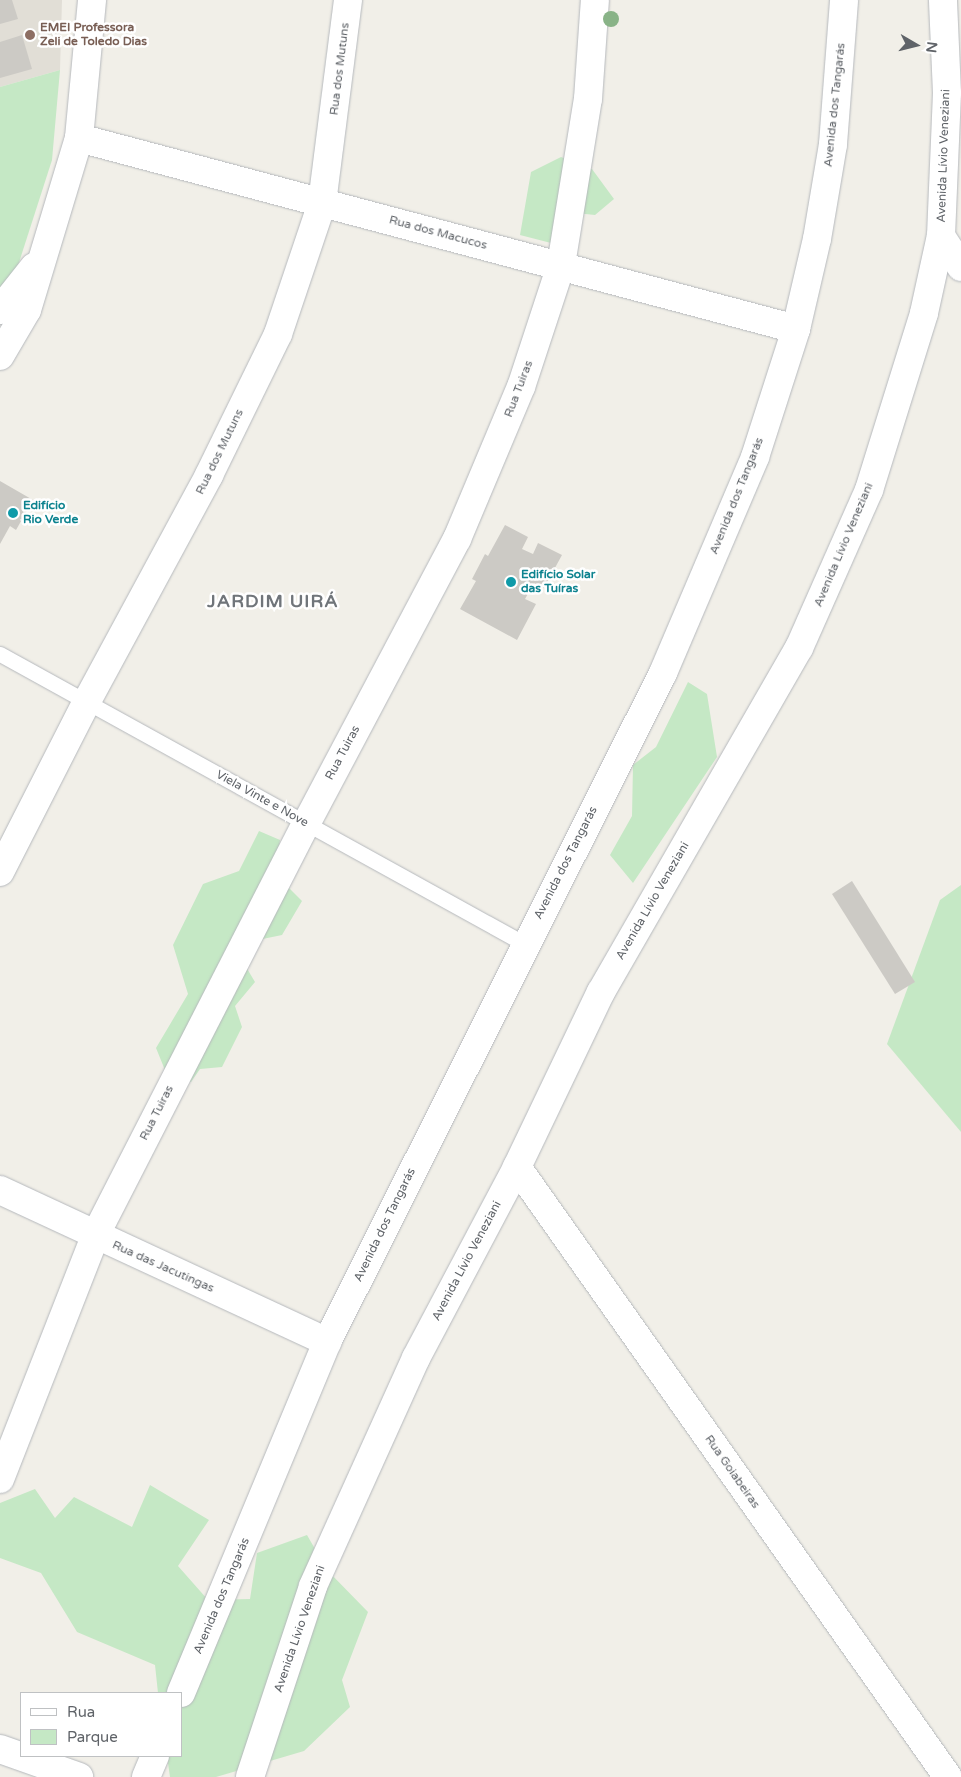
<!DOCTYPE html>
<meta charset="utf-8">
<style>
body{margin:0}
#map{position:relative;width:961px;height:1777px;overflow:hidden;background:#f1efe8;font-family:"Varela Round",sans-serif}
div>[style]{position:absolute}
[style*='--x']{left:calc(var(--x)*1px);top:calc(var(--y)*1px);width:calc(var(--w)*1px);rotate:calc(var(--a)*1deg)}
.education>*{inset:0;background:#e1ded6}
.green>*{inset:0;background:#c5e8c5}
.building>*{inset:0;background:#cccac5}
.roads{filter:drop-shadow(0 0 1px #b5b8bc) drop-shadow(0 0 1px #b5b8bc)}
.lane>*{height:15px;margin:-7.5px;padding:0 7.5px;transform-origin:7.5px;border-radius:7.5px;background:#fff}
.street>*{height:28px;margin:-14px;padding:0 14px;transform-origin:14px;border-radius:14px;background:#fff}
.trees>*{width:16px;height:16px;margin:-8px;border-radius:50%;background:#89b387}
.dots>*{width:14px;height:14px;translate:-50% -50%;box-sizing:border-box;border:2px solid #fff;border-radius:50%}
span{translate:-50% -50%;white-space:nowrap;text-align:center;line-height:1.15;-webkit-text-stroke:5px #fff;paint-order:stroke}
.education-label{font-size:12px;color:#785e54;font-weight:700}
.left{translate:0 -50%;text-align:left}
.street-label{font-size:12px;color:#5f6368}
.culture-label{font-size:12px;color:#0d838f;font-weight:700}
.district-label{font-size:18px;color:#70757a;font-weight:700;letter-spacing:1px}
.legend{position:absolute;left:20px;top:1692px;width:162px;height:65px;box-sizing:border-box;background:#fff;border:1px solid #bfc1c3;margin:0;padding:6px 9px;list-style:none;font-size:15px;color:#5f6368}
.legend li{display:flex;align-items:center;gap:10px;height:25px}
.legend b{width:25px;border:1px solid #bfc1c3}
.north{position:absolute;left:891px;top:20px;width:50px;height:50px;-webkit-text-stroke:4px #fff;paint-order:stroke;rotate:98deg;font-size:14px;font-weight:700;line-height:20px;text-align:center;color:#5f6368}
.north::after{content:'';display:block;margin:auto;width:18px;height:22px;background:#5f6368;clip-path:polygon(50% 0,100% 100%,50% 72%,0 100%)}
</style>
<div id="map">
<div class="education">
<div style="clip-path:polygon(0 0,62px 0,60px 70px,0 87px)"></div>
</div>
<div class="green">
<div style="clip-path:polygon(60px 70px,52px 160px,14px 278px,0 295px,0 87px)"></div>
<div style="clip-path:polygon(561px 157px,592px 169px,614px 199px,595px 215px,576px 213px,551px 243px,520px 235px,531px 172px)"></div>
<div style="clip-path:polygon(688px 682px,707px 694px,717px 757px,633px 883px,610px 855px,632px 816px,633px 765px,656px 747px)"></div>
<div style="clip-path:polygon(259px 831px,280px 840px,275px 874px,302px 901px,282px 935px,233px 945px,255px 982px,235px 1006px,242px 1027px,222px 1067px,200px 1069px,191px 1082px,167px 1075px,156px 1048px,188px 994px,173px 945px,203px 884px,239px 871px)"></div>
<div style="clip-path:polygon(961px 885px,961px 1132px,887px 1044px,940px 900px)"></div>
<div style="clip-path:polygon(150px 1485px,209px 1520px,178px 1566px,208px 1600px,250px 1599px,257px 1553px,307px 1535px,327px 1570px,368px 1612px,342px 1680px,350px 1707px,304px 1751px,216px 1777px,170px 1777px,167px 1756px,181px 1756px,181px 1693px,158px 1693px,155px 1665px,77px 1632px,41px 1573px,0 1558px,0 1503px,35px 1489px,55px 1518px,74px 1497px,132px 1527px)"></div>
</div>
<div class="building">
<div style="clip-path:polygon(0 0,12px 0,18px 19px,0 24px)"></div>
<div style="clip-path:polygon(22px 35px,32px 69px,0 78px,0 42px)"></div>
<div style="clip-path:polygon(0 481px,33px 500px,16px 530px,10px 526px,0 544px)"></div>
<div style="clip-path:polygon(505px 525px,528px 537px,522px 549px,533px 554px,538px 543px,562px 555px,544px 588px,534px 583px,525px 599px,536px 604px,517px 640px,460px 609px,476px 581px,472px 579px,485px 554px,488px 556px)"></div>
<div style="clip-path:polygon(852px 881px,915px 982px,895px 994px,832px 894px)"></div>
</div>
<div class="roads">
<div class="lane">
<div style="--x:0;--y:654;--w:600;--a:28.92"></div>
</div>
<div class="street">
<div style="--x:79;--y:138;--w:742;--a:14.92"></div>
<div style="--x:941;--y:236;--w:37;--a:57"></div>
<div style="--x:0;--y:310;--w:55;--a:-51.7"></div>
<div style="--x:0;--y:356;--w:53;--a:-59.6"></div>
<div style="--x:27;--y:310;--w:180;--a:-73.2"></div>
<div style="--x:79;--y:138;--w:139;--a:-84.6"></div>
<div style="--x:0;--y:872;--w:192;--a:-63"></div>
<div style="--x:87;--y:701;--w:257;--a:-61.6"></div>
<div style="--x:209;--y:475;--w:157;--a:-63.9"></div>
<div style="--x:278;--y:334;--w:138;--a:-71.4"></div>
<div style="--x:322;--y:203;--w:205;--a:-82.7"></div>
<div style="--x:517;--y:1167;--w:747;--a:54.76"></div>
<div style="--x:0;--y:1190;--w:361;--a:24.9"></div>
<div style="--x:0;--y:1479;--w:261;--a:-68.6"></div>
<div style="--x:95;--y:1236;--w:463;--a:-62.9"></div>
<div style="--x:306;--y:824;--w:323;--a:-62.1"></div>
<div style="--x:457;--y:539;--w:165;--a:-67.2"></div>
<div style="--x:521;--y:387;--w:128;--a:-71.8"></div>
<div style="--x:561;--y:265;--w:168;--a:-80.8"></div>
<div style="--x:588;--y:99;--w:99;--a:-86"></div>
<div style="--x:181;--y:1693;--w:380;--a:-67.4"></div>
<div style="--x:327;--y:1342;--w:749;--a:-63.33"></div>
<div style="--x:663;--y:673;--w:235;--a:-66.9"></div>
<div style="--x:755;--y:457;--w:134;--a:-72.2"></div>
<div style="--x:796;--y:329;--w:92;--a:-76.9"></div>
<div style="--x:817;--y:239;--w:96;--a:-80.4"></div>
<div style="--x:833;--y:144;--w:144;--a:-85.6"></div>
<div style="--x:0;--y:1749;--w:84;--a:19.5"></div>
<div style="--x:146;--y:1777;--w:23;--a:-67"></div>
<div style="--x:250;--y:1777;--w:201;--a:-71.7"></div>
<div style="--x:313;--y:1586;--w:250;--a:-65.7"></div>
<div style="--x:416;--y:1358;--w:216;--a:-62.1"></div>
<div style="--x:517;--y:1167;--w:194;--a:-64.4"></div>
<div style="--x:601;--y:992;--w:397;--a:-60.1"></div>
<div style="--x:799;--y:648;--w:173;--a:-66.1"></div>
<div style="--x:869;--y:490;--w:185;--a:-72.7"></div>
<div style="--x:924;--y:313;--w:79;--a:-77.6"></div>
<div style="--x:941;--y:236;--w:143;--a:-87.6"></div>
<div style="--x:947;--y:93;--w:93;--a:-92.5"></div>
</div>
</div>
<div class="trees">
<div style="left:611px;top:19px"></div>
</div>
<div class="dots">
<div style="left:30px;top:35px;background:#8d6e63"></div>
<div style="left:13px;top:513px;background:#0f9aa8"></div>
<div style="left:511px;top:582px;background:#0f9aa8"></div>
</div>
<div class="education-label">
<span class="left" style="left:40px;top:35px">EMEI Professora<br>Zeli de Toledo Dias</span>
</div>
<div class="street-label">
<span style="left:340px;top:69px;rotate:-83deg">Rua dos Mutuns</span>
<span style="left:835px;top:105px;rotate:-84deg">Avenida dos Tangarás</span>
<span style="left:944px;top:156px;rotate:-88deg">Avenida Lívio Veneziani</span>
<span style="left:438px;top:233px;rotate:15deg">Rua dos Macucos</span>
<span style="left:519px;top:389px;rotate:-69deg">Rua Tuiras</span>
<span style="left:220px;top:452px;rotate:-64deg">Rua dos Mutuns</span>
<span style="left:737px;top:496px;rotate:-68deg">Avenida dos Tangarás</span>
<span style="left:844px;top:545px;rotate:-67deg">Avenida Lívio Veneziani</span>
<span style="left:343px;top:753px;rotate:-62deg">Rua Tuiras</span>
<span style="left:262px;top:799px;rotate:29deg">Viela Vinte e Nove</span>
<span style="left:566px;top:863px;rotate:-63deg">Avenida dos Tangarás</span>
<span style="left:653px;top:901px;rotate:-60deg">Avenida Lívio Veneziani</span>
<span style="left:157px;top:1113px;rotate:-63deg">Rua Tuiras</span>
<span style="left:385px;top:1225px;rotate:-64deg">Avenida dos Tangarás</span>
<span style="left:467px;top:1261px;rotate:-62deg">Avenida Lívio Veneziani</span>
<span style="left:163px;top:1267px;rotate:24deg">Rua das Jacutingas</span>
<span style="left:732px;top:1472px;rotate:55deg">Rua Goiabeiras</span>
<span style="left:222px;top:1596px;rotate:-67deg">Avenida dos Tangarás</span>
<span style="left:300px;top:1629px;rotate:-71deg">Avenida Lívio Veneziani</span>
</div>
<div class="culture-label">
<span class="left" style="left:23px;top:513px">Edifício<br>Rio Verde</span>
<span class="left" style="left:521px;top:582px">Edifício Solar<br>das Tuíras</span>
</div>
<div class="district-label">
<span style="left:273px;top:601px">JARDIM UIRÁ</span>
</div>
<ul class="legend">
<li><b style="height:6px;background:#fff"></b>Rua</li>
<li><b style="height:14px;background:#c5e8c5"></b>Parque</li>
</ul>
<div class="north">N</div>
</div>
